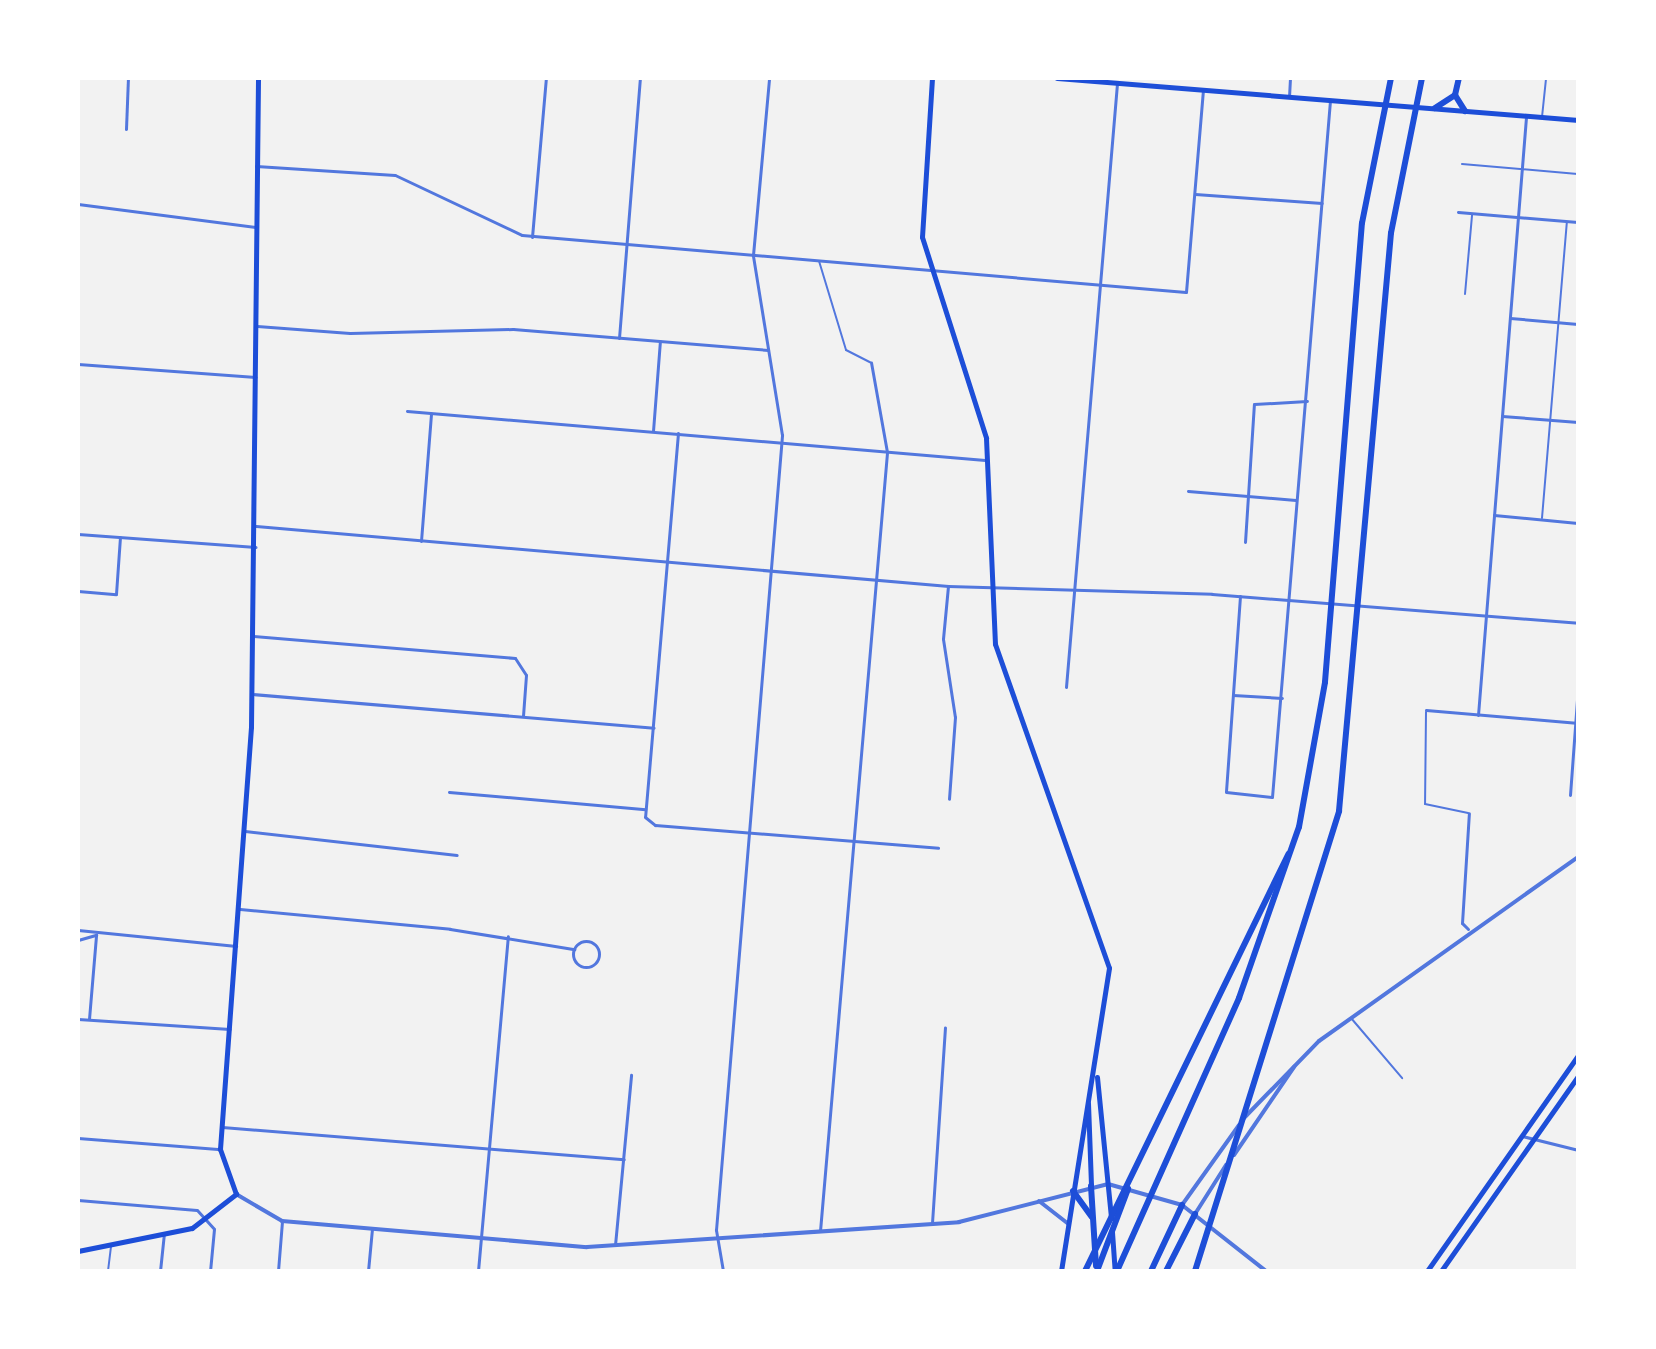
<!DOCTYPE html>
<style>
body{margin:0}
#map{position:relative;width:1656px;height:1349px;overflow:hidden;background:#f2f2f2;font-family:Bitter,serif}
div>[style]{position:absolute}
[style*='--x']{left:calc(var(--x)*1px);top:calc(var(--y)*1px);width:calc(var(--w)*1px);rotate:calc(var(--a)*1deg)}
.service>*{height:2px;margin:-1px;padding:0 1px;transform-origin:1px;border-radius:1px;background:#5277de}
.minor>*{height:3px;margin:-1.5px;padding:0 1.5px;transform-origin:1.5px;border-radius:1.5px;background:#5277de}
.minor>.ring{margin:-1.5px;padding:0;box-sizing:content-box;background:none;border:3px solid #5277de;border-radius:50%}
.tertiary>*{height:4px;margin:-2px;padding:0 2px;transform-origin:2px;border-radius:2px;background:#5277de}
.secondary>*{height:5px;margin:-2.5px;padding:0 2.5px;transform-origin:2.5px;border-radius:2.5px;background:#1d4ed8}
.primary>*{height:5px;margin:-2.5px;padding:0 2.5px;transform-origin:2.5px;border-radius:2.5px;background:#1d4ed8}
.motorway>*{height:6px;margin:-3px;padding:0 3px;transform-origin:3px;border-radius:3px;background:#1d4ed8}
span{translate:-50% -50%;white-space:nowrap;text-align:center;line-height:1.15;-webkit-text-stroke:8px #fff;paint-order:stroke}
.frame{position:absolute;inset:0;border:80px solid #fff;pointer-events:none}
</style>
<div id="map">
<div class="service">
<div style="--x:1542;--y:117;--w:39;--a:-84"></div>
<div style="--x:1462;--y:164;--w:116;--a:4.9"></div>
<div style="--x:819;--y:261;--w:93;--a:73.1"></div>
<div style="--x:846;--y:350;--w:27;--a:27"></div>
<div style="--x:1465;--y:294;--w:79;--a:-84.9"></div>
<div style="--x:1542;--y:518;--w:297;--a:-85.2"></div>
<div style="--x:1426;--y:712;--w:92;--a:90.6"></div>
<div style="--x:1425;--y:804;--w:44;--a:11.8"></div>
<div style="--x:1351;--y:1018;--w:79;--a:49.6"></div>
<div style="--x:108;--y:1271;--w:26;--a:-83"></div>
</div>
<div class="minor">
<div style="--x:1289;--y:97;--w:19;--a:-87"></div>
<div style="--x:126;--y:129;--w:51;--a:-87.8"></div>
<div style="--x:256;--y:166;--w:139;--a:3.7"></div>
<div style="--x:395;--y:175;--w:140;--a:25.3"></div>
<div style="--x:522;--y:235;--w:666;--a:4.91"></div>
<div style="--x:1186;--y:292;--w:203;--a:-85.2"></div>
<div style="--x:1195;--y:194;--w:127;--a:4.1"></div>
<div style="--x:78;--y:204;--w:179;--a:7.4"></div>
<div style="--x:1458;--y:212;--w:120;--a:4.8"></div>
<div style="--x:532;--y:237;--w:160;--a:-85"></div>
<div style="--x:1510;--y:318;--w:68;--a:5"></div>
<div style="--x:257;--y:326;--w:93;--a:4.3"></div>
<div style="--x:350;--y:333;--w:163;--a:-1.4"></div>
<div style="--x:513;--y:329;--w:256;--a:4.7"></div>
<div style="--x:619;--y:338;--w:261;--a:-85.4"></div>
<div style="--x:78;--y:364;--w:178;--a:4.2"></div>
<div style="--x:407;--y:411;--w:580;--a:4.85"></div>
<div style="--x:1502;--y:416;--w:76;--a:4.5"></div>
<div style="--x:653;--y:431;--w:90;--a:-85.6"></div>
<div style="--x:678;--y:433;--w:385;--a:94.9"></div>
<div style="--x:645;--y:817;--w:13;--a:39"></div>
<div style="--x:655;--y:825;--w:284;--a:4.6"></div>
<div style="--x:1188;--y:491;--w:108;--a:4.8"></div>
<div style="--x:1494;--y:515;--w:84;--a:5.4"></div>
<div style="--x:256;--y:526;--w:695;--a:4.96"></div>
<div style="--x:948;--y:586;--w:264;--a:1.7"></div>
<div style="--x:1212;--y:594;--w:367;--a:4.5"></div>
<div style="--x:78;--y:534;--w:178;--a:4.2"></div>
<div style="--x:421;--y:541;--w:128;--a:-85.5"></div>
<div style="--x:1245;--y:542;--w:138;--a:-86.3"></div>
<div style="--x:1254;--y:404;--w:53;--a:-3.2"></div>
<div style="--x:948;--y:586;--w:53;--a:95.4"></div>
<div style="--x:943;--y:639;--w:79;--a:81.3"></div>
<div style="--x:955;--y:717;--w:82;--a:94.2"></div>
<div style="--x:78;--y:591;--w:38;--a:5"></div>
<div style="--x:116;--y:594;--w:57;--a:-86"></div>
<div style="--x:1240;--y:596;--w:196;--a:94.1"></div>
<div style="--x:1226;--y:792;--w:46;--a:6.2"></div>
<div style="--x:1272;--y:797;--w:698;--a:-85.24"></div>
<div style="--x:253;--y:636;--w:263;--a:4.8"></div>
<div style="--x:515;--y:658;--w:20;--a:57"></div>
<div style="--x:526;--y:675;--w:41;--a:94.2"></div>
<div style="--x:1066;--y:687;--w:606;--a:-85.17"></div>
<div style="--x:252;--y:694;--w:403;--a:4.8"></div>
<div style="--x:1233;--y:695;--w:49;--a:3.5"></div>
<div style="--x:1426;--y:710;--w:153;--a:4.9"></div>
<div style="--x:1478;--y:715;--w:600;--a:-85.41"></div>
<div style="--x:449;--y:792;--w:197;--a:5"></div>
<div style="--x:1570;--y:795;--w:108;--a:-85.8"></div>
<div style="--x:245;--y:831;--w:213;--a:6.5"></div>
<div style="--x:240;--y:909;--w:211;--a:5.4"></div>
<div style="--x:450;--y:929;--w:126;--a:9.2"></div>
<div style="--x:1468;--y:929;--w:8;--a:-135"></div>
<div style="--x:1462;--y:923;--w:110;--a:-86.4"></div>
<div style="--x:78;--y:930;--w:159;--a:5.8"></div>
<div style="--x:78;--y:940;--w:19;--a:-16"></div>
<div class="ring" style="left:573px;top:941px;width:23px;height:23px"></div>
<div style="--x:78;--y:1019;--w:152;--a:3.8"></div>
<div style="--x:89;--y:1019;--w:84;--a:-85.2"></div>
<div style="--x:222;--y:1127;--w:403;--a:4.6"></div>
<div style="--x:1522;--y:1136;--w:58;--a:14"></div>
<div style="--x:78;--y:1138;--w:140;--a:4.5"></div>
<div style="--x:78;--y:1200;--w:119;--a:4.8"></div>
<div style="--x:197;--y:1210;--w:25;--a:48"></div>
<div style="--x:214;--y:1229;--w:42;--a:95.4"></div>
<div style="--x:932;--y:1223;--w:196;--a:-86.2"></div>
<div style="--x:820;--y:1231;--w:782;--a:-85.08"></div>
<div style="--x:887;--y:452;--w:91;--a:-100.1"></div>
<div style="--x:615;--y:1245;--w:171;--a:-84.6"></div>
<div style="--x:160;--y:1271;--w:36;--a:-84"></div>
<div style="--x:278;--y:1271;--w:50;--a:-85.4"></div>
<div style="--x:368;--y:1271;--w:42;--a:-84.6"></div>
<div style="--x:478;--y:1271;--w:336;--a:-84.9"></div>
<div style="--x:723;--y:1271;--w:42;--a:-99.7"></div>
<div style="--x:716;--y:1230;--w:798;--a:-85.25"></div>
<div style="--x:782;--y:435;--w:182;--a:-99.2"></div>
<div style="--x:753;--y:255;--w:178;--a:-84.8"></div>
</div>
<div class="tertiary">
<div style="--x:1244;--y:1118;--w:107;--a:-45.8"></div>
<div style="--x:1319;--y:1041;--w:318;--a:-35.4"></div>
<div style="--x:1234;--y:1155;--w:107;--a:-55.7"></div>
<div style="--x:236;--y:1194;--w:53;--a:30.4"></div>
<div style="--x:282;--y:1221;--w:306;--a:4.9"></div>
<div style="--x:587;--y:1247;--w:373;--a:-3.8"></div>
<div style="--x:959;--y:1222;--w:154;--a:-14.3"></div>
<div style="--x:1108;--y:1184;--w:77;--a:15.8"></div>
<div style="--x:1182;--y:1205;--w:107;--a:38.2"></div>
<div style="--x:1039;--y:1201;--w:37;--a:38"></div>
<div style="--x:1182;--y:1205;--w:98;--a:-54.5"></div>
<div style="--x:1195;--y:1214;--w:58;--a:-57.7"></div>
</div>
<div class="secondary">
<div style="--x:1057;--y:78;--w:523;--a:4.61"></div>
<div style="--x:78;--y:1251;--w:116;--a:-11.4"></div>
<div style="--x:192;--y:1228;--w:56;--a:-37.7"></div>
<div style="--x:236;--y:1194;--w:48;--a:-109.6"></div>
<div style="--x:220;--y:1149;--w:423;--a:-85.8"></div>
<div style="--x:251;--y:727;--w:649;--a:-89.38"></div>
</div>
<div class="primary">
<div style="--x:932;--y:78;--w:159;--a:93.6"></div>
<div style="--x:922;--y:237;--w:211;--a:72.3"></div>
<div style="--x:986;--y:438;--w:206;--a:87.5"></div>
<div style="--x:995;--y:644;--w:343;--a:70.6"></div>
<div style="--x:1109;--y:968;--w:307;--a:99"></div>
<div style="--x:1097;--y:1077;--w:142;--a:84.3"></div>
<div style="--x:1088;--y:1103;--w:83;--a:87.9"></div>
<div style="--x:1112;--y:1232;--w:39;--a:86"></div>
<div style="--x:1427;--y:1271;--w:264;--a:-55"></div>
<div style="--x:1441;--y:1271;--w:238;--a:-54.9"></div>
</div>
<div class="motorway">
<div style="--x:1455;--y:95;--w:19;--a:58"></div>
<div style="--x:1435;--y:108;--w:24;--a:-33"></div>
<div style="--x:1455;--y:95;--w:17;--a:-77"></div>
<div style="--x:1091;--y:1186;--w:80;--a:86.4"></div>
<div style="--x:1073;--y:1191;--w:32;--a:54"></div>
<div style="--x:1085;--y:1271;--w:464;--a:-64"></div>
<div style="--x:1097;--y:1271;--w:88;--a:-69.3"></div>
<div style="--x:1117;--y:1271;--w:299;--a:-65.9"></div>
<div style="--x:1239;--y:998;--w:181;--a:-70.7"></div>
<div style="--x:1299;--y:827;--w:147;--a:-79.8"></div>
<div style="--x:1325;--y:682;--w:460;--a:-85.4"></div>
<div style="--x:1362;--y:223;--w:148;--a:-78.7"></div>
<div style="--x:1151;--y:1271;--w:73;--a:-64.8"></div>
<div style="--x:1166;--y:1271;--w:64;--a:-63"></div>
<div style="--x:1195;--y:1271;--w:482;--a:-72.6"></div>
<div style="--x:1339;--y:811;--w:580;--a:-84.86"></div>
<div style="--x:1391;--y:233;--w:158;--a:-78.7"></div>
</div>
<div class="frame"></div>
</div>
